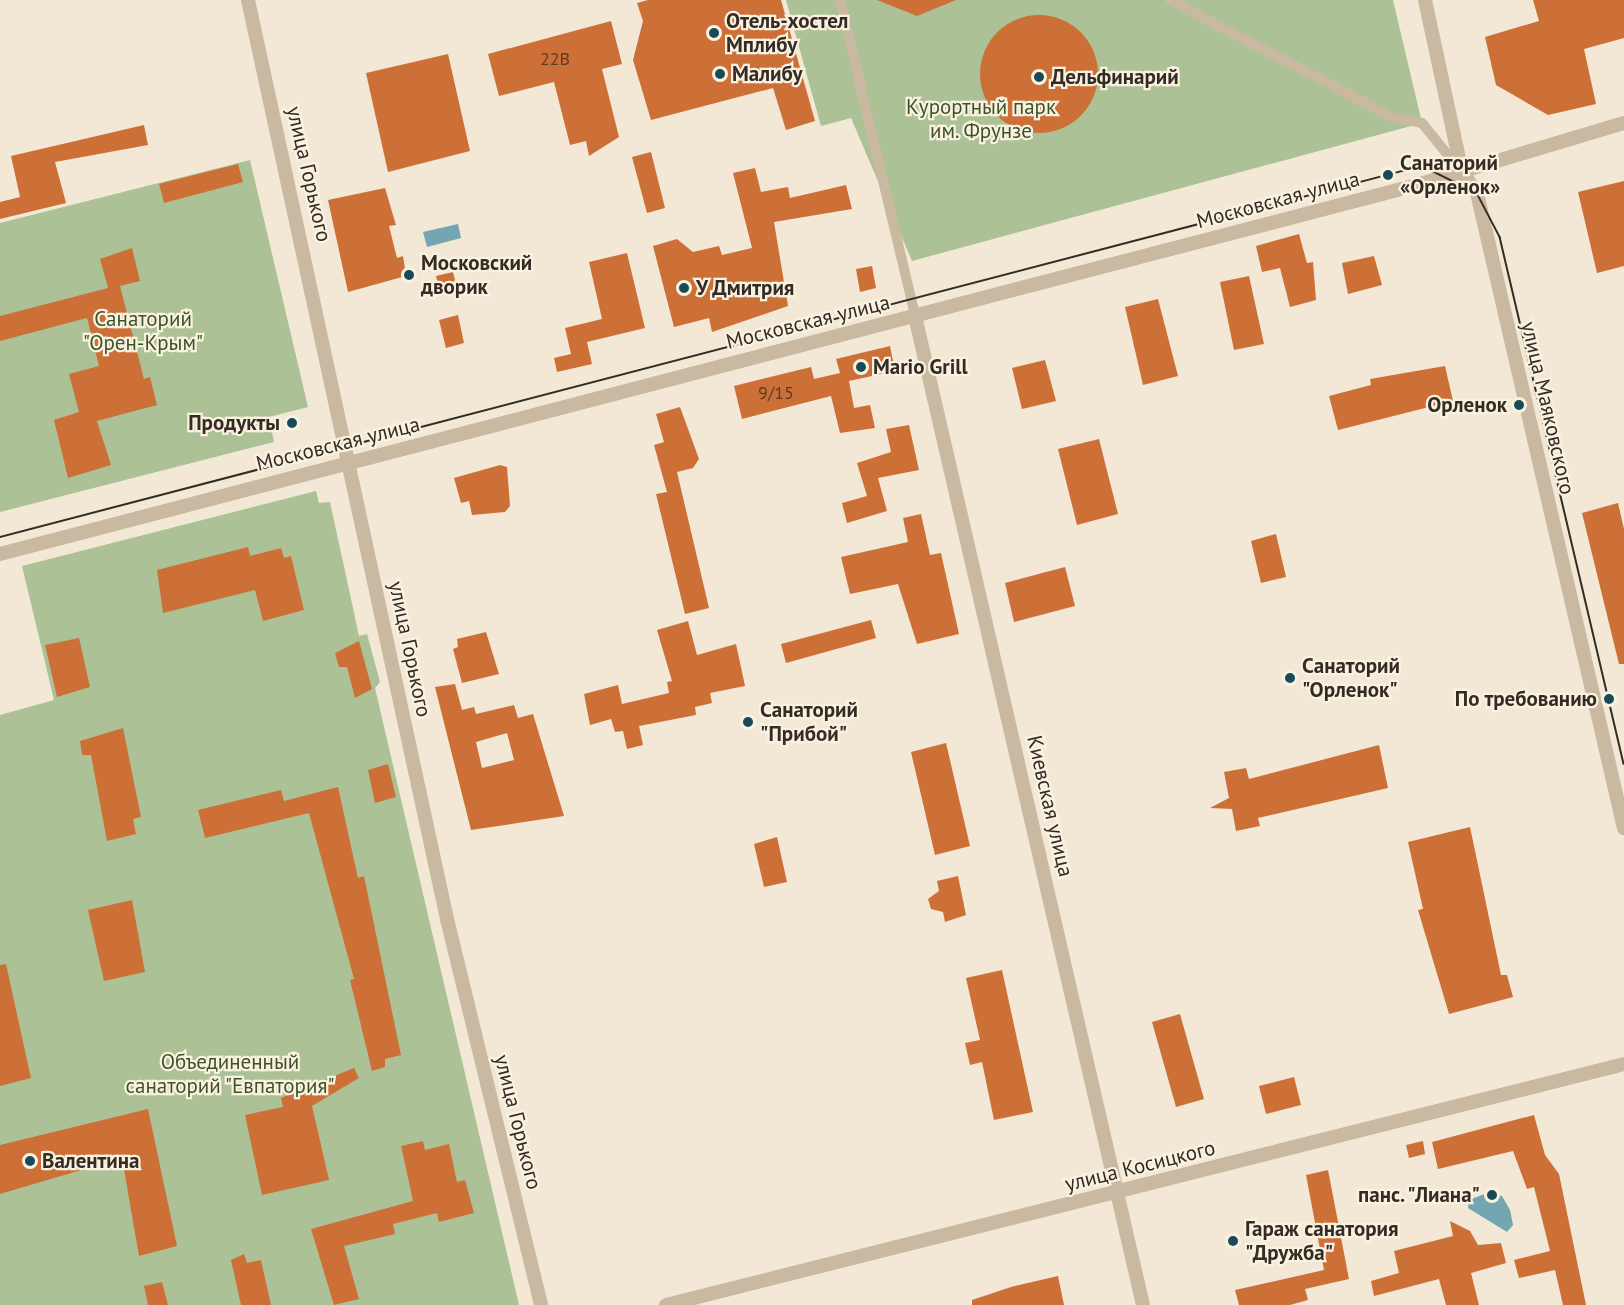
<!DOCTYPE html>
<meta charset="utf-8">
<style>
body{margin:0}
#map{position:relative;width:1624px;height:1305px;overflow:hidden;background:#f2e8d5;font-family:"PT Sans",sans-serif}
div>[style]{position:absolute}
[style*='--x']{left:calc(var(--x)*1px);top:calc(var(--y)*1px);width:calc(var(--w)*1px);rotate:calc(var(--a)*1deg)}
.green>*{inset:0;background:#acc195}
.water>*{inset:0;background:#73a6b0}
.building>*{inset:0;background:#cd7038}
.round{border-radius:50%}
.pedestrian>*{height:10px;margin:-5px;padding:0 5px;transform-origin:5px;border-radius:5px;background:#cab9a1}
.minor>*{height:14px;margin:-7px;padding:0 7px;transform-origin:7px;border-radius:7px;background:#cab9a1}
.tram>*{height:1.5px;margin:-0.75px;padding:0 0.75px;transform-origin:0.75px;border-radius:0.75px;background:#342b24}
.dots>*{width:16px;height:16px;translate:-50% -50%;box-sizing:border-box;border:3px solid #faf2e1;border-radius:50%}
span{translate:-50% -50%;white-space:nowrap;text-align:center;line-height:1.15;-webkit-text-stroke:4.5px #faf2e1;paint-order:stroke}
.number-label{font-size:18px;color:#5a3c29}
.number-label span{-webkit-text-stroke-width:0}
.poi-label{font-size:21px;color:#342b24;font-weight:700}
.left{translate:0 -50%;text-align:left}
.right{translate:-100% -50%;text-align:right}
.park-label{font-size:21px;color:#3d5327}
.street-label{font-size:21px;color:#342b24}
</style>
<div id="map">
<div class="green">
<div style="clip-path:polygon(786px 0,1393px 0,1422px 123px,912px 261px,851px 118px,821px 126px)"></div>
<div style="clip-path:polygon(250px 160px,308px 407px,269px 417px,274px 442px,0 512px,0 223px)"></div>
<div style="clip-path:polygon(316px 491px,319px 503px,330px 502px,359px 636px,367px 634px,380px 682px,375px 688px,519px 1305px,0 1305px,0 715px,54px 700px,22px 566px)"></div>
</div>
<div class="water">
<div style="clip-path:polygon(458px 224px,461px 238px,427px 247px,423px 232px)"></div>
<div style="clip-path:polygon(1487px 1193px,1502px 1196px,1510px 1210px,1513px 1225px,1507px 1232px,1468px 1208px,1469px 1200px)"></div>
</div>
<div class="building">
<div style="clip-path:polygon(648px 0,781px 0,815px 121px,786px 130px,773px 88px,651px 120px,633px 60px,643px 21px,637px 3px)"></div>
<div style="clip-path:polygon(877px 0,956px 0,917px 16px)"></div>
<div style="clip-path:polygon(1533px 0,1624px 0,1624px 38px,1584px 49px,1596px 104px,1548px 115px,1496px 85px,1485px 37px,1539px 21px)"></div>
<div class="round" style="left:980px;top:15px;width:118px;height:118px"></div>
<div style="clip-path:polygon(611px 21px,622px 64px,602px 69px,619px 137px,589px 156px,586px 141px,570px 145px,554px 82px,499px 96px,488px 54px)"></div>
<div style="clip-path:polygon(448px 54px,470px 151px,388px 172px,366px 73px)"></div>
<div style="clip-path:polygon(144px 125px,148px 145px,55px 162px,66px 203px,0 219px,0 202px,20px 197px,11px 156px)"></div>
<div style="clip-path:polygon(651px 152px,665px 208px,647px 213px,632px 157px)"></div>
<div style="clip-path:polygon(238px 164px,243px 182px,164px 203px,159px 184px)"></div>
<div style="clip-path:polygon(755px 168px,761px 192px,788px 187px,790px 198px,846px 185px,852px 209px,774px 222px,788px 306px,712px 332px,709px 318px,674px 327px,653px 246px,677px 239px,693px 252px,719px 246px,722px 255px,752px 248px,733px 173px)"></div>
<div style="clip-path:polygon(1624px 181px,1624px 266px,1597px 273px,1578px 192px)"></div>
<div style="clip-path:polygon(385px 188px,396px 225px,389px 226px,397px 258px,403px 256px,406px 276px,348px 292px,328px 200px)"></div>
<div style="clip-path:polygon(1299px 234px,1307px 263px,1313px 262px,1316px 300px,1290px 307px,1280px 268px,1262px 272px,1256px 246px)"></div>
<div style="clip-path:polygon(132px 248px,140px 281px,120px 286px,144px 379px,150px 377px,157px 405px,97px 421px,111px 465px,68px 478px,54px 420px,79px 412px,69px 374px,99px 366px,87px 318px,0 341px,0 316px,108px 288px,100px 259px)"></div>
<div style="clip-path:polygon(627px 253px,645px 328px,587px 342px,592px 364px,557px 372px,554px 358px,571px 354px,565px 328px,602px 319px,589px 262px)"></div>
<div style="clip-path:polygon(1374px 256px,1382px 285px,1348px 294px,1342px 263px)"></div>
<div style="clip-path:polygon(872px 266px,876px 288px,860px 292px,856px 269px)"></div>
<div style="clip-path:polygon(453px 272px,457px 288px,440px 292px,436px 276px)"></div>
<div style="clip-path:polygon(1249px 276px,1264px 344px,1234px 350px,1220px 282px)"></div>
<div style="clip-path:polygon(1158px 299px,1178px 376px,1143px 385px,1125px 307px)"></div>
<div style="clip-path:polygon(458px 315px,464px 343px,446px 348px,439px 320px)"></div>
<div style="clip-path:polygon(890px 346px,895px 371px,849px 381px,854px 408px,870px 405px,875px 428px,840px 433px,831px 396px,742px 419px,734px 386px,811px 367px,814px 379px,840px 373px,836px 359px)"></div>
<div style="clip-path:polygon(1045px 360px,1056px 401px,1022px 409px,1012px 368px)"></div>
<div style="clip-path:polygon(1445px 366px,1453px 401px,1338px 430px,1329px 396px,1371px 385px,1370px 379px)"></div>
<div style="clip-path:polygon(680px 407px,699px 459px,693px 468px,677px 472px,709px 608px,685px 614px,656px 494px,667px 492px,654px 445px,664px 442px,656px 414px)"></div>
<div style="clip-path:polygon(909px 425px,919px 470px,878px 478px,887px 511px,847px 523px,842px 503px,867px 496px,857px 463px,891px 452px,886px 429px)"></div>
<div style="clip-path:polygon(1099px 439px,1118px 514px,1077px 525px,1058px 449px)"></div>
<div style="clip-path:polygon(500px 465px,507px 467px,510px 506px,505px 512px,472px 515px,469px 501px,461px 503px,454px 478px)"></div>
<div style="clip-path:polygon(1618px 503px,1624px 529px,1624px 664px,1619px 664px,1582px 513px)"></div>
<div style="clip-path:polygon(921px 514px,930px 555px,941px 553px,959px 634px,917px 644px,898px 584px,850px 594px,841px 557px,908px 542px,903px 518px)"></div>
<div style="clip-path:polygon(1276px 534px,1286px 577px,1261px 583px,1251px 541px)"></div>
<div style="clip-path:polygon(248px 547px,250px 556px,281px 548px,284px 558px,291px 556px,304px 610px,263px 621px,255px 590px,163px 613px,157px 570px)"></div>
<div style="clip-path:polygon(1065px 567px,1075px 606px,1014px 622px,1005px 583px)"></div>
<div style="clip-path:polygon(871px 620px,876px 638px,786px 663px,781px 644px)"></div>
<div style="clip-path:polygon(688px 621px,697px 655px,736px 644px,745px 686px,710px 693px,712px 703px,695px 707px,696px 715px,639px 726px,643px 745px,627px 749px,623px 731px,615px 732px,611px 719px,590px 725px,584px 694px,618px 685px,622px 704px,669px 693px,667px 682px,672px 681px,657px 630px)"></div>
<div style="clip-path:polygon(486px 632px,499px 674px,462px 683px,453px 649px,458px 647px,457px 639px)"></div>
<div style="clip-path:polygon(79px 638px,90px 687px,57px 697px,45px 645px)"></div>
<div style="clip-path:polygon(359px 641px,372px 689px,355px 698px,347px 667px,339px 667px,335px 653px)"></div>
<div style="clip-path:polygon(evenodd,455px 684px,462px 710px,474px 707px,476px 714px,514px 705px,518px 718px,533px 714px,564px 816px,471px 830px,435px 687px,455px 684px,507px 733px,514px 760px,482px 768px,476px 742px,507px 733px)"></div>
<div style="clip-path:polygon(123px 728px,141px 817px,133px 819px,136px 834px,107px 841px,91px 755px,82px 755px,80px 741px)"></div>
<div style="clip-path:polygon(946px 743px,970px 846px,935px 855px,911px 752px)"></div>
<div style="clip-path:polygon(1379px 745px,1388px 788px,1258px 818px,1260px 826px,1236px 831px,1232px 809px,1210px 808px,1229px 798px,1224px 772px,1246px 768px,1249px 779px)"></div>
<div style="clip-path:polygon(388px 764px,396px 797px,375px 803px,368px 770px)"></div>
<div style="clip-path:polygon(338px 787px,358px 878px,364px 876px,401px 1055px,385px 1059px,385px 1067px,372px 1071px,350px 980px,354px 979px,309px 813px,205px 838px,198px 810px,281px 790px,284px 801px)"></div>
<div style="clip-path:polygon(1470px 827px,1501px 975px,1507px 975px,1513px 997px,1449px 1014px,1418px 910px,1423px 909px,1408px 842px)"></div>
<div style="clip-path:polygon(777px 837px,787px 882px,764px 887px,754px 844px)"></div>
<div style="clip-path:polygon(958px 876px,966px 915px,945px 922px,943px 912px,931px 909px,928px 899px,939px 891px,937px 881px)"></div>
<div style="clip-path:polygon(132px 900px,145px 972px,104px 981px,88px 910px)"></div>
<div style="clip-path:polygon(6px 964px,31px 1078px,0 1086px,0 965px)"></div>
<div style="clip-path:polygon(1002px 970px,1033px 1112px,994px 1120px,982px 1062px,970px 1065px,965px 1043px,980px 1040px,966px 978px)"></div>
<div style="clip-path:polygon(1180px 1014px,1204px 1099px,1176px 1107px,1152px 1022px)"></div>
<div style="clip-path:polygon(354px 1068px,359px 1078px,312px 1106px,329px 1180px,262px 1195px,245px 1115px,283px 1107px,281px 1098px)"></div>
<div style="clip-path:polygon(1294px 1077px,1301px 1105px,1266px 1114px,1259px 1086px)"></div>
<div style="clip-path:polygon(148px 1109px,177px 1246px,139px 1256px,122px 1158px,0 1194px,0 1145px)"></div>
<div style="clip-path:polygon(1534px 1115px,1545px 1155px,1559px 1174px,1586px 1305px,1563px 1305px,1555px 1270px,1519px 1278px,1514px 1260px,1550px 1251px,1534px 1187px,1527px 1189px,1513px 1151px,1438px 1169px,1432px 1142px)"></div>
<div style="clip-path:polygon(423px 1141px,425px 1150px,449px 1144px,457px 1182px,465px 1180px,474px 1213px,439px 1222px,437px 1213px,393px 1224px,395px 1234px,344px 1246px,359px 1299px,334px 1305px,311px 1229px,413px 1201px,401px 1146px)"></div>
<div style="clip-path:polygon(1423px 1141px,1425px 1154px,1409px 1158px,1406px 1145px)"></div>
<div style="clip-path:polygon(1328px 1170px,1349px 1279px,1305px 1289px,1308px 1300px,1290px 1305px,1239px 1305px,1235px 1290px,1324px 1270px,1306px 1175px)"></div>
<div style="clip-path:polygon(1450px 1221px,1470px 1231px,1478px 1245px,1501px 1243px,1506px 1263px,1471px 1273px,1479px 1305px,1446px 1305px,1439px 1279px,1374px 1296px,1371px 1281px,1399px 1273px,1394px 1251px,1453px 1236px)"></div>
<div style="clip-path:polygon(244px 1254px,247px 1263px,261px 1260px,271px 1305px,241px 1305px,231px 1260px)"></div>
<div style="clip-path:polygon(1058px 1276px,1064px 1305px,972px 1305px,972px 1300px,1011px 1287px)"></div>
<div style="clip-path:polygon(162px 1282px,168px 1305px,148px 1305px,144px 1286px)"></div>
</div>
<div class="pedestrian">
<div style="--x:840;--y:0;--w:325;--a:76.6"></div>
<div style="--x:1170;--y:0;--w:253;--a:27.8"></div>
<div style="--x:1394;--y:118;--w:28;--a:10"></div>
<div style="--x:1422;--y:123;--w:60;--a:51"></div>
</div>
<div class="minor">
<div style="--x:248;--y:0;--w:940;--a:77.78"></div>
<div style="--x:447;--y:919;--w:397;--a:76.3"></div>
<div style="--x:1425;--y:0;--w:176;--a:77.9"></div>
<div style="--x:1462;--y:172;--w:26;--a:54"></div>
<div style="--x:1477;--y:193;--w:652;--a:76.97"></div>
<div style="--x:915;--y:316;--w:1015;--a:77.02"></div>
<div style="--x:0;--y:554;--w:1464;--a:-14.6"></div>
<div style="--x:1417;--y:185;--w:216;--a:-16.7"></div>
<div style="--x:666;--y:1305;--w:988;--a:-14.12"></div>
</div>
<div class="tram">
<div style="--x:0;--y:537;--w:1457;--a:-14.63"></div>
<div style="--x:1410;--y:169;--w:22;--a:5"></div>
<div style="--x:1432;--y:171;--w:50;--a:26.1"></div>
<div style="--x:1477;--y:193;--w:50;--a:62.4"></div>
<div style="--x:1500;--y:237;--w:541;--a:76.76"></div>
</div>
<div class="dots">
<div style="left:714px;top:33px;background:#184b57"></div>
<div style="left:720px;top:74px;background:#184b57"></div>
<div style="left:1039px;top:77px;background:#184b57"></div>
<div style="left:1388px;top:175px;background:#184b57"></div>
<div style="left:409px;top:275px;background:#184b57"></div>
<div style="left:684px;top:288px;background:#184b57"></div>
<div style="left:861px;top:367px;background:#184b57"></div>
<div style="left:1519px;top:405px;background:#184b57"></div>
<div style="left:292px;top:423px;background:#184b57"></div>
<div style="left:1290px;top:678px;background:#184b57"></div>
<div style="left:1609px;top:699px;background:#184b57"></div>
<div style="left:748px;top:722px;background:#184b57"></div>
<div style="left:30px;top:1161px;background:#184b57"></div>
<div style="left:1492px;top:1195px;background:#184b57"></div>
<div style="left:1233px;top:1241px;background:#184b57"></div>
</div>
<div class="number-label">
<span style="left:555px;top:59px">22В</span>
<span style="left:776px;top:393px">9/15</span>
</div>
<div class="poi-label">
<span class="left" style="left:726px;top:33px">Отель-хостел<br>Мплибу</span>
<span class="left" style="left:732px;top:74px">Малибу</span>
<span class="left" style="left:1051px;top:77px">Дельфинарий</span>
<span class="left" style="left:1400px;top:175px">Санаторий<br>«Орленок»</span>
<span class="left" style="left:421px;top:275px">Московский<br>дворик</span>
<span class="left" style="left:696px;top:288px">У Дмитрия</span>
<span class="left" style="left:873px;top:367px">Mario Grill</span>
<span class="right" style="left:1507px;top:405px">Орленок</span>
<span class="right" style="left:280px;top:423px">Продукты</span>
<span class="left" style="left:1302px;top:678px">Санаторий<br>"Орленок"</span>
<span class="right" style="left:1597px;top:699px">По требованию</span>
<span class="left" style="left:760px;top:722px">Санаторий<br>"Прибой"</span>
<span class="left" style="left:42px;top:1161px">Валентина</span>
<span class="right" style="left:1480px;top:1195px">панс. "Лиана"</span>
<span class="left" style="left:1245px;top:1241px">Гараж санатория<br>"Дружба"</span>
</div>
<div class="park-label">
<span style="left:981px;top:119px">Курортный парк<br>им. Фрунзе</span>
<span style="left:143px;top:331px">Санаторий<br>"Орен-Крым"</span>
<span style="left:230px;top:1074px">Объединенный<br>санаторий "Евпатория"</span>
</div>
<div class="street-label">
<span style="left:309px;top:174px;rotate:77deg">улица Горького</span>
<span style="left:1278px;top:200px;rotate:-15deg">Московская улица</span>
<span style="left:808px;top:322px;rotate:-14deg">Московская улица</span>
<span style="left:1548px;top:408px;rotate:77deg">улица Маяковского</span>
<span style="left:338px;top:444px;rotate:-14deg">Московская улица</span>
<span style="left:410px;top:649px;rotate:78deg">улица Горького</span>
<span style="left:1050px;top:806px;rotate:77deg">Киевская улица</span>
<span style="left:518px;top:1122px;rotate:76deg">улица Горького</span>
<span style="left:1140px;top:1166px;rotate:-14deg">улица Косицкого</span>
</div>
</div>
